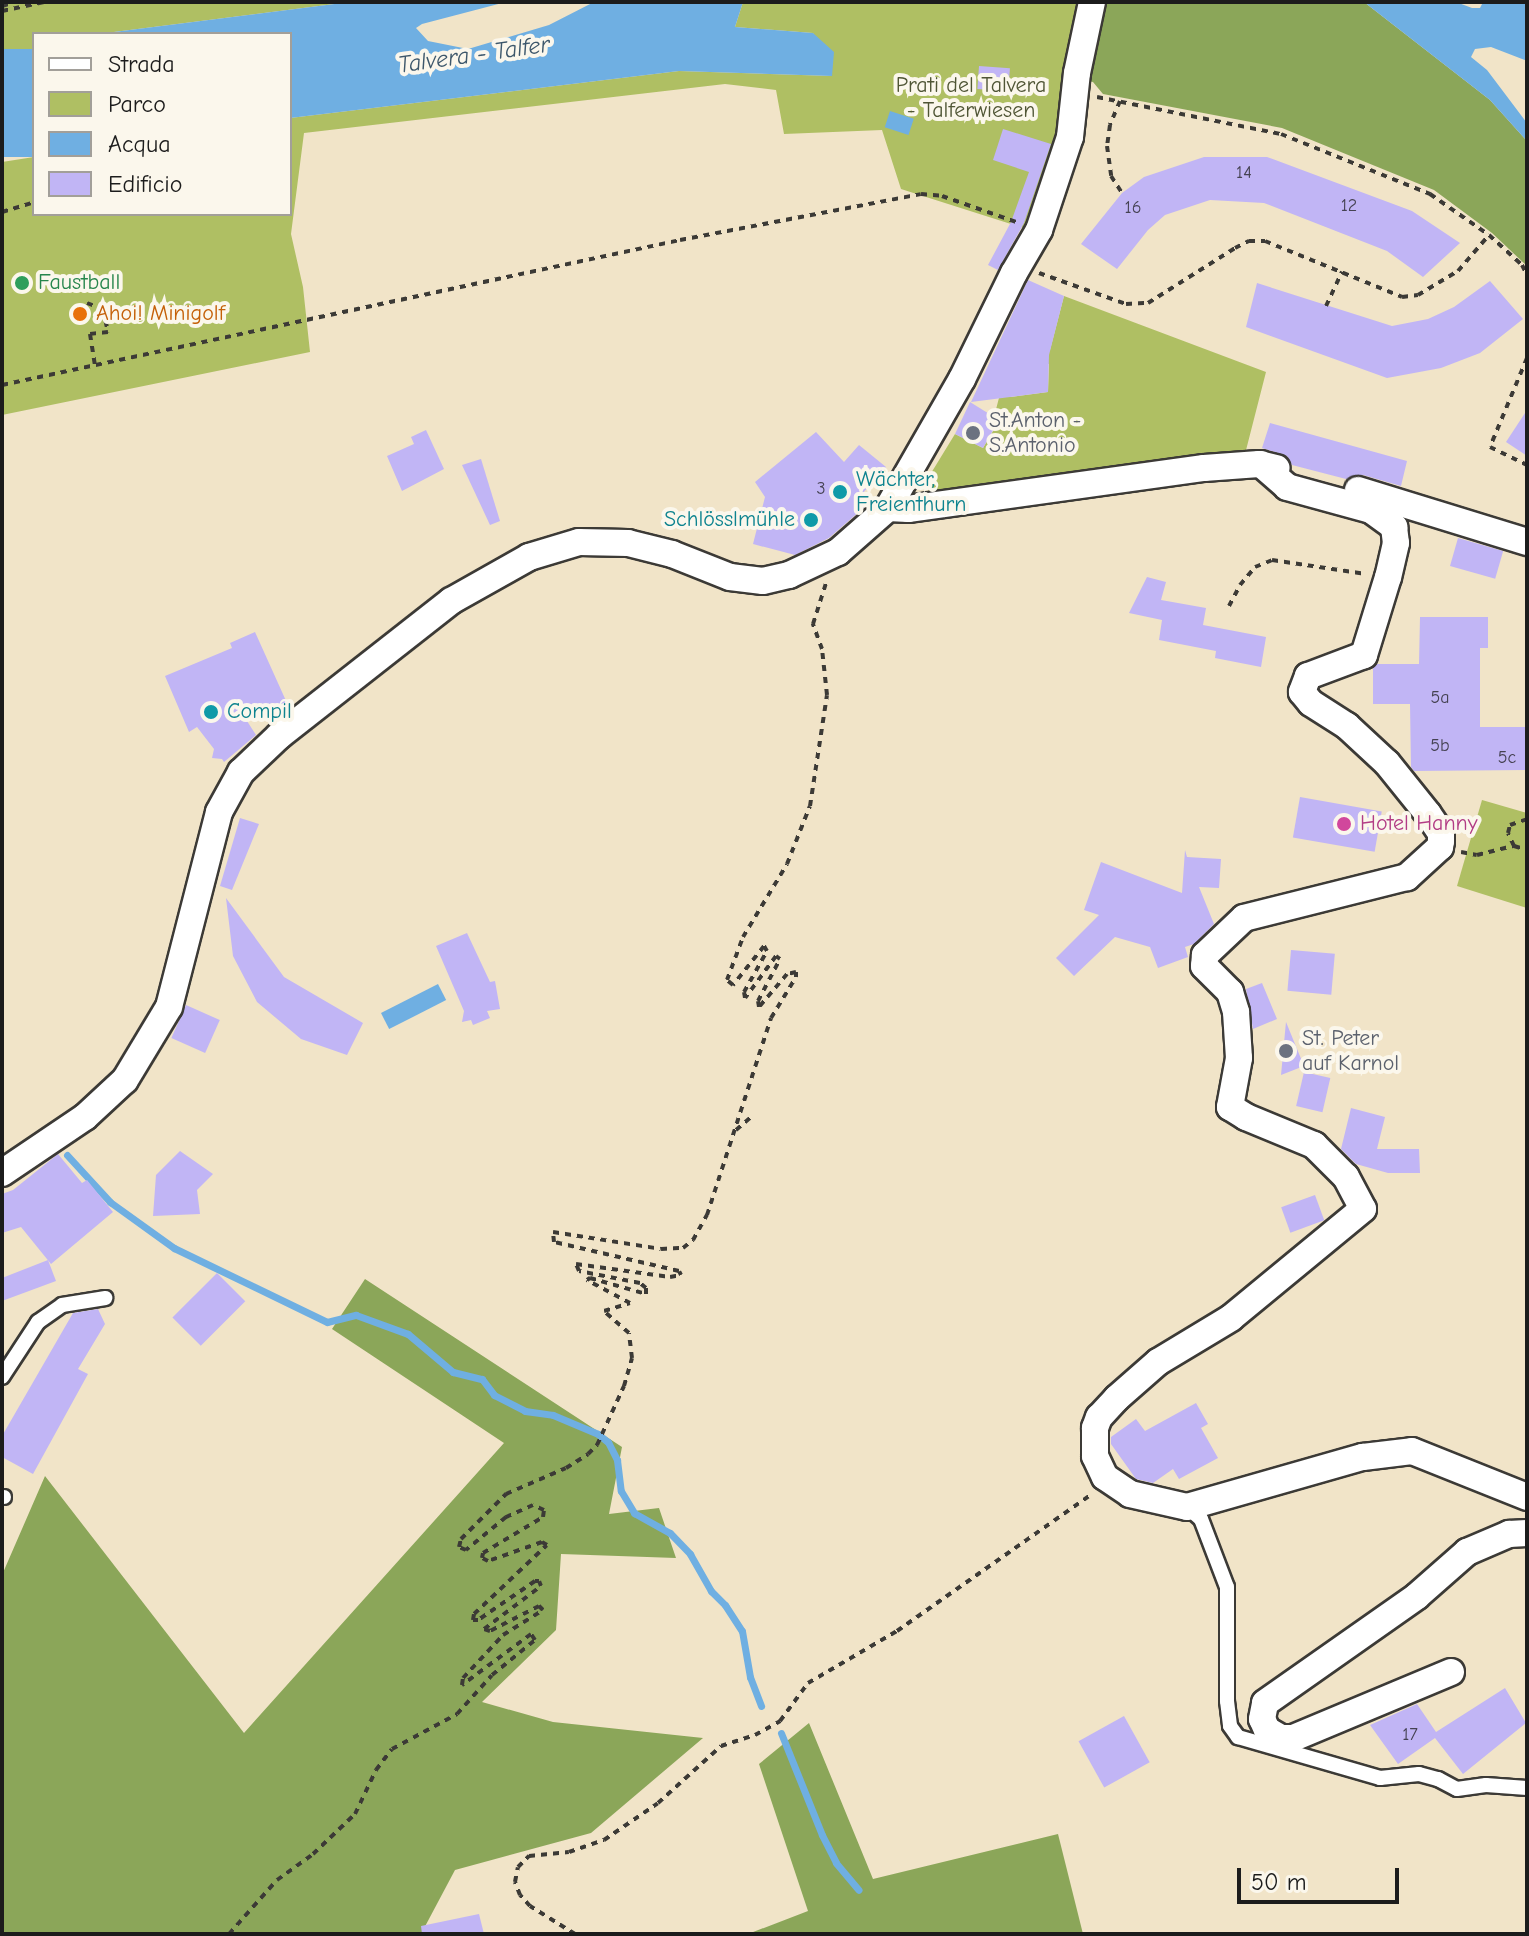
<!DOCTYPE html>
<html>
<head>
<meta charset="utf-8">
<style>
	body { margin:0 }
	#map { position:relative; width:1529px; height:1936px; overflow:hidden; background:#f1e4c8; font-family:"Comic Neue",sans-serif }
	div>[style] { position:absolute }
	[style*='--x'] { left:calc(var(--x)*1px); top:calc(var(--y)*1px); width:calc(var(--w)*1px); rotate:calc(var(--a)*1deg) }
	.green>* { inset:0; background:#afbf63 }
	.forest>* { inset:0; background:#8ba659 }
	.water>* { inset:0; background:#6fafe2; transform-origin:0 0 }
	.stream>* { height:7px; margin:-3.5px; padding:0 3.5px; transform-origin:3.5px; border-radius:3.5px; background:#6fafe2 }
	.building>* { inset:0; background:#c1b5f5; transform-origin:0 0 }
	.path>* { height:4px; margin-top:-2px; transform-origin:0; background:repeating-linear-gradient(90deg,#3c3a36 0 6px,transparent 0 12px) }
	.roads { filter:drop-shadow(2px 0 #3c3a36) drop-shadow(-2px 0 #3c3a36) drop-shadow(0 2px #3c3a36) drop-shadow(0 -2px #3c3a36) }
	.lane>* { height:14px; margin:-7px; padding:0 7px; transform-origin:7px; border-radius:7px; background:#fff }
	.street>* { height:26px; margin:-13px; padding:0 13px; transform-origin:13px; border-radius:13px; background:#fff }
	.dots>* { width:22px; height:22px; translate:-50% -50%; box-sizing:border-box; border:4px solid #fbf7ec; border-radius:50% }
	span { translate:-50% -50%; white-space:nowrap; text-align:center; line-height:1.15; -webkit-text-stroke:8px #fbf7ec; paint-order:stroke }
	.number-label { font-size:18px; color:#454252 }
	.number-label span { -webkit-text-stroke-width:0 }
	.park-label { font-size:22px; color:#4f5535 }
	.leisure-label { font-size:22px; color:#27864d }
	.left { translate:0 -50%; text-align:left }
	.food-label { font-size:22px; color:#c56008 }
	.worship-label { font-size:22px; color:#5b616d }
	.culture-label { font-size:22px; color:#0d838f }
	.right { translate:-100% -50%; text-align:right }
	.hotel-label { font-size:22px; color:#b23c85 }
	.water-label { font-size:24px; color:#3d576b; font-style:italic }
	.frame { position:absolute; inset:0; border:4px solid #1c1c1c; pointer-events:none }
	.legend { position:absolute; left:32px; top:32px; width:260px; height:184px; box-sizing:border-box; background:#fbf7ec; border:2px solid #a29f99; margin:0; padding:10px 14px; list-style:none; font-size:24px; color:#1c1c1c }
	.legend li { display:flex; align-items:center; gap:16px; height:40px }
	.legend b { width:40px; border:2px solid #a29f99 }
	.scale { position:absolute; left:1237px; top:1868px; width:162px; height:36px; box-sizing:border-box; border:4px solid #1c1c1c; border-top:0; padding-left:10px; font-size:24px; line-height:28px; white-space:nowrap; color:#1c1c1c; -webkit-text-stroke:6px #fbf7ec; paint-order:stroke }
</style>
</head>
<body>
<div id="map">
	<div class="green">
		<div style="clip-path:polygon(2px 2px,350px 2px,98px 34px,34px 34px,34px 49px,2px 56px)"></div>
		<div style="clip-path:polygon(743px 2px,1084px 2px,1058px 142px,1030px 230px,901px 189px,882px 130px,784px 134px,776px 90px,725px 84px,304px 133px,291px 234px,303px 287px,310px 352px,2px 415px,2px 162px,34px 157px,34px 214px,290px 214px,290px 118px,679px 71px,832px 76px,813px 33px,735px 27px)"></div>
		<div style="clip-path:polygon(1064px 296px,1266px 372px,1244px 458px,930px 493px,925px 483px,955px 434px,983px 448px,999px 421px,994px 417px,1000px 394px,1011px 397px,1048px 392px,1049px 364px,1027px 358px,1050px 350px)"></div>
		<div style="clip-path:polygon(1482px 800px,1527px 813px,1527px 908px,1457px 886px)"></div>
	</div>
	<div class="forest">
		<div style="clip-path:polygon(1084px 2px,1364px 2px,1490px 100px,1527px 141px,1527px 266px,1492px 233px,1434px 190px,1282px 128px,1103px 94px,1093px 82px,1069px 77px)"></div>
		<div style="clip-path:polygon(365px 1279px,622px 1447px,609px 1514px,659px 1508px,676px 1558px,561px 1554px,556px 1630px,482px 1702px,553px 1722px,703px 1738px,591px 1833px,455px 1870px,421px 1934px,2px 1934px,2px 1575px,45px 1476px,244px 1733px,504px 1443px,332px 1329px)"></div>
		<div style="clip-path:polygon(809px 1723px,873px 1879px,1058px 1834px,1083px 1934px,748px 1934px,808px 1911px,759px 1764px)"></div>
	</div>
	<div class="water">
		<div style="clip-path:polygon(350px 2px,506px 2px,422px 24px,416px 28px,428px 41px,468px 49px,549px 25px,594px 2px,743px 2px,735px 27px,813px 33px,834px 52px,832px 76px,679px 71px,290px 118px,290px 34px,98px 34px)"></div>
		<div style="clip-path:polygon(1364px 2px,1456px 2px,1472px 8px,1480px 8px,1483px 2px,1527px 2px,1527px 61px,1491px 47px,1475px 49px,1471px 57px,1487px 70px,1527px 123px,1527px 141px,1490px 100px)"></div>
		<div style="left:34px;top:49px;width:108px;height:33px;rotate:90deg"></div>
		<div style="left:890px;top:111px;width:25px;height:17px;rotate:18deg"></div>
		<div style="left:438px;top:984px;width:18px;height:64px;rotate:63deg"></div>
	</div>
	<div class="stream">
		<div style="--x:67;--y:1155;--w:64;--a:47.5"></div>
		<div style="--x:110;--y:1202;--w:79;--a:35.7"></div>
		<div style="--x:174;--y:1248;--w:170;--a:25.8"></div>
		<div style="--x:327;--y:1322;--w:30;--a:-14"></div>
		<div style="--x:356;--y:1315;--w:55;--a:20.1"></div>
		<div style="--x:408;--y:1334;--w:59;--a:40.2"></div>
		<div style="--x:453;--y:1372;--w:30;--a:14"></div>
		<div style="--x:482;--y:1379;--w:20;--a:53"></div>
		<div style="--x:494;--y:1395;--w:35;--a:27"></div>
		<div style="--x:525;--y:1411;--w:28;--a:8"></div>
		<div style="--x:553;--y:1415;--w:49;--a:22.9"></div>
		<div style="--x:598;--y:1434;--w:13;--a:39"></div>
		<div style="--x:608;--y:1442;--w:20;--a:63"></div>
		<div style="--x:617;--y:1460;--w:31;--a:83"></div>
		<div style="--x:621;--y:1491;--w:26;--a:59"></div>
		<div style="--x:634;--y:1513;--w:41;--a:29.1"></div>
		<div style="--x:670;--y:1533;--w:29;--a:46"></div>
		<div style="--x:690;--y:1554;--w:43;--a:60.4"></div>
		<div style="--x:711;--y:1591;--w:20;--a:45"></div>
		<div style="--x:725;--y:1605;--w:31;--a:57"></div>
		<div style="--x:742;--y:1631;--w:47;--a:80.1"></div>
		<div style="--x:750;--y:1677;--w:31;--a:69"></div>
		<div style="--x:781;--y:1733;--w:110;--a:68.1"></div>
		<div style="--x:822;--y:1835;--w:31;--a:63"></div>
		<div style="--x:836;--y:1863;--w:35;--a:50"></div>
	</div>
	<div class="building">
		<div style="left:979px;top:66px;width:31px;height:23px;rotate:4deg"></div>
		<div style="clip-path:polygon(1003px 129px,1051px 144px,1024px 223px,998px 270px,988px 265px,1011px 222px,1029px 172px,993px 160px)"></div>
		<div style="clip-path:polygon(1204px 157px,1267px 157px,1412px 211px,1460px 243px,1423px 277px,1387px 251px,1264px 203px,1210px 200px,1165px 215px,1148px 230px,1117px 269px,1081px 244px,1122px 193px,1144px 177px)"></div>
		<div style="clip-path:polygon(1028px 280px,1064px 296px,1049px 355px,1048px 392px,971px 402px)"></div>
		<div style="clip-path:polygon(1490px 281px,1523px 319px,1480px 353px,1441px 368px,1387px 378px,1246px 327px,1257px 283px,1392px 326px,1428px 319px,1454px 307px)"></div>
		<div style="clip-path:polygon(970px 402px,999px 420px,983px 448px,955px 434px)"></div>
		<div style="clip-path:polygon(1527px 410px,1527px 456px,1506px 442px)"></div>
		<div style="clip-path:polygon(1270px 423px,1407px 461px,1401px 486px,1363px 475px,1346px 479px,1292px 465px,1287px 456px,1262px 448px)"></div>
		<div style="clip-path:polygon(426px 430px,444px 469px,402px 491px,387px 456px,414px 444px,411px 437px)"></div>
		<div style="clip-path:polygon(816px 432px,844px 462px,859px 445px,886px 467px,862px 494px,868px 504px,829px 538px,795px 555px,753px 544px,765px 497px,755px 482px)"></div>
		<div style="clip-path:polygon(481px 459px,500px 521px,490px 525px,462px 465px)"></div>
		<div style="left:1458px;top:538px;width:47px;height:29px;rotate:16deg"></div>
		<div style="clip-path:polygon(1147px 577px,1166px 582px,1161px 600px,1206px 608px,1203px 625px,1266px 637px,1261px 667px,1215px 658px,1216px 651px,1159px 640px,1162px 620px,1129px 613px)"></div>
		<div style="clip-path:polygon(1420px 617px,1488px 617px,1488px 648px,1480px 648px,1480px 727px,1525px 727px,1526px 770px,1414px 771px,1411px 767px,1410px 704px,1373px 704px,1373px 668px,1377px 664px,1419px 664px)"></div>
		<div style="clip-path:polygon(255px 632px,287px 703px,247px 721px,256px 735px,224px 762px,222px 759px,212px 758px,214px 749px,197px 727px,189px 732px,165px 676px,232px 648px,230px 643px)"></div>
		<div style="left:1300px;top:797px;width:83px;height:41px;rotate:10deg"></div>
		<div style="clip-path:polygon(240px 818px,259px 824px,232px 890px,220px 886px)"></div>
		<div style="clip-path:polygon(1185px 850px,1187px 857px,1221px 859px,1219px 888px,1199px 887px,1214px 924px,1194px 944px,1185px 947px,1188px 957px,1158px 968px,1150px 947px,1115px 937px,1074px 976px,1056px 958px,1099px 915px,1084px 910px,1101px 862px,1182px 893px)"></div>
		<div style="clip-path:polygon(226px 898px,284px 977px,363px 1023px,347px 1055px,301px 1039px,257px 1002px,233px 956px)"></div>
		<div style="clip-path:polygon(467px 933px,490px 982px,495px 981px,500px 1009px,487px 1011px,490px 1018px,473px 1025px,471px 1020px,462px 1022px,464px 1011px,436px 946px)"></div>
		<div style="left:1291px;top:950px;width:44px;height:41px;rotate:5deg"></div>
		<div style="clip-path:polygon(1262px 983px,1277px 1019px,1253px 1029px,1246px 989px)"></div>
		<div style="left:186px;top:1005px;width:37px;height:36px;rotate:24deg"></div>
		<div style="clip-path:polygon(1286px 1022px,1304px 1066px,1281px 1075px)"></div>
		<div style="left:1304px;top:1072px;width:27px;height:35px;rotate:13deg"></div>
		<div style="clip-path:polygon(1351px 1108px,1385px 1117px,1377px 1149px,1419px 1149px,1420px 1173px,1388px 1173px,1356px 1164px,1341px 1149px)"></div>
		<div style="clip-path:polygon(180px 1151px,213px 1174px,197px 1190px,200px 1214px,153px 1216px,156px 1175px)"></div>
		<div style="clip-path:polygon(58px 1154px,82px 1183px,87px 1180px,113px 1212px,51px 1264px,21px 1227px,2px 1233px,2px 1194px,13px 1190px)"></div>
		<div style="left:1315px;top:1195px;width:27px;height:36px;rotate:70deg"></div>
		<div style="clip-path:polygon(48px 1260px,56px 1281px,2px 1301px,2px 1278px)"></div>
		<div style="left:217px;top:1273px;width:40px;height:63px;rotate:45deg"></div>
		<div style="clip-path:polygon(98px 1309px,105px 1324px,78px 1369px,88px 1374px,33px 1474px,2px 1457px,2px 1436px,73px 1313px)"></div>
		<div style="clip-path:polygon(1196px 1403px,1208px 1424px,1201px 1428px,1218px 1458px,1179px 1479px,1173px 1469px,1153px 1483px,1136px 1479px,1111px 1444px,1111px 1437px,1136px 1419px,1145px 1431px)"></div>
		<div style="clip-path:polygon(1505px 1688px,1526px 1723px,1463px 1774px,1435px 1738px,1398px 1764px,1370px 1725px,1417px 1704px,1436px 1732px)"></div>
		<div style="left:1124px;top:1716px;width:53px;height:52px;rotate:61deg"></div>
		<div style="clip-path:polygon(479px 1914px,484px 1934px,422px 1934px,421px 1926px)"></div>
	</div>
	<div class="path">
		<div style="--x:2;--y:6;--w:10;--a:-17"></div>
		<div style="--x:2;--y:11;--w:43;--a:-12.1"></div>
		<div style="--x:1097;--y:97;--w:188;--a:11.4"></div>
		<div style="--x:1281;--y:134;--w:161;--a:21.9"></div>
		<div style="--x:1430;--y:194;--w:72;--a:34.8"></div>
		<div style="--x:1489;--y:235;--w:45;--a:42.3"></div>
		<div style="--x:1522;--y:265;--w:11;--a:63"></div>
		<div style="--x:1120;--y:101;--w:26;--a:113"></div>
		<div style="--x:1110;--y:125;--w:21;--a:98"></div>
		<div style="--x:1107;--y:146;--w:30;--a:82"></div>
		<div style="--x:1111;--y:176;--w:20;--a:57"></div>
		<div style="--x:2;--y:212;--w:34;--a:-17"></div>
		<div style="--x:1039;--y:273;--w:92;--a:19.6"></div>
		<div style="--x:1126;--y:304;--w:22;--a:-3"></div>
		<div style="--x:1148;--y:303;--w:103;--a:-32.3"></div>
		<div style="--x:1235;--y:248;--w:16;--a:-27"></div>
		<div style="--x:1249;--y:241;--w:16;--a:0"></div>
		<div style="--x:1265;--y:241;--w:148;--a:22.2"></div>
		<div style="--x:1402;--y:297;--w:16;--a:-7"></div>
		<div style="--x:1418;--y:295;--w:47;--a:-31"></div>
		<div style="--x:1458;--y:271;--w:48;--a:-49.3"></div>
		<div style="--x:87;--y:303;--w:17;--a:21"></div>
		<div style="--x:103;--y:309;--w:24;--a:78"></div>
		<div style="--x:108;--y:332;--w:18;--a:174"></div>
		<div style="--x:90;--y:334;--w:32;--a:81"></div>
		<div style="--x:1326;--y:306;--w:38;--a:-65"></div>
		<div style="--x:1527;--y:358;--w:96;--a:112.6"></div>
		<div style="--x:1490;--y:447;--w:41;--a:25.9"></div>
		<div style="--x:2;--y:385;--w:693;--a:-12.07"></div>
		<div style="--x:680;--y:240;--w:245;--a:-10.8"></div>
		<div style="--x:921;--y:194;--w:21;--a:5"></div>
		<div style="--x:942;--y:196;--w:82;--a:19.3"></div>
		<div style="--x:1229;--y:606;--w:24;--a:-62"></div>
		<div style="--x:1240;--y:585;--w:23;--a:-50"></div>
		<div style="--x:1255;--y:567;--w:18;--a:-22"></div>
		<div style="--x:1272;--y:560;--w:95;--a:8.5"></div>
		<div style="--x:1514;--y:846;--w:14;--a:-115"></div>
		<div style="--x:1508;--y:833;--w:8;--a:-76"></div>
		<div style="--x:1510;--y:825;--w:18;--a:-19"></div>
		<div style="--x:1461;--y:852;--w:16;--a:11"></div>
		<div style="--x:1477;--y:855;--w:38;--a:-14"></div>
		<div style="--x:1514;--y:846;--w:14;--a:17"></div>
		<div style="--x:736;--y:1130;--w:23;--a:-41"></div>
		<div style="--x:229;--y:1934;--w:72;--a:-48.4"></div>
		<div style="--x:277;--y:1880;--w:44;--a:-35.8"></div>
		<div style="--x:313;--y:1854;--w:58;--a:-43.6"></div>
		<div style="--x:355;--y:1814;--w:49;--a:-64.5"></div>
		<div style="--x:376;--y:1770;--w:26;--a:-53"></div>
		<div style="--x:392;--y:1749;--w:74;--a:-28.3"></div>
		<div style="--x:457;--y:1714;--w:52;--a:-48.1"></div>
		<div style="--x:492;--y:1675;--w:55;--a:-39.1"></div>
		<div style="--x:535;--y:1640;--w:7;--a:-124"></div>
		<div style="--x:531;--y:1634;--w:86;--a:143.5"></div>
		<div style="--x:462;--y:1685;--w:7;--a:-82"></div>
		<div style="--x:463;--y:1678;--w:59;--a:-47.1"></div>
		<div style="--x:503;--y:1635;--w:47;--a:-32"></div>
		<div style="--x:543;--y:1610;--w:6;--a:-135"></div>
		<div style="--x:539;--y:1606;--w:55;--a:153"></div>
		<div style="--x:490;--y:1631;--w:6;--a:-162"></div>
		<div style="--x:484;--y:1629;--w:71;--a:-37"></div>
		<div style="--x:541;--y:1586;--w:5;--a:-112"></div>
		<div style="--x:539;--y:1581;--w:4;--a:180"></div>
		<div style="--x:535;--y:1581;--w:69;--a:145.6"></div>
		<div style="--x:478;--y:1620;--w:5;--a:180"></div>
		<div style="--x:473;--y:1620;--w:6;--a:-81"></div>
		<div style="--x:474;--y:1614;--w:100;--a:-43.4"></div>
		<div style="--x:547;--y:1545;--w:6;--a:-149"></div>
		<div style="--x:542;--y:1542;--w:57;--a:160.6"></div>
		<div style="--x:488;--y:1561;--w:7;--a:-153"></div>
		<div style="--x:482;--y:1558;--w:5;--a:-79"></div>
		<div style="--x:483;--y:1553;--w:70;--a:-31"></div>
		<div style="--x:543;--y:1517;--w:7;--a:-82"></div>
		<div style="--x:544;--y:1510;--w:12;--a:-156"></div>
		<div style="--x:533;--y:1505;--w:30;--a:156"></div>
		<div style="--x:506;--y:1517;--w:52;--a:140.5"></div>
		<div style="--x:466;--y:1550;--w:8;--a:-157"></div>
		<div style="--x:459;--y:1547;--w:8;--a:-76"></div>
		<div style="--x:461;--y:1539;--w:64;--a:-45"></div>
		<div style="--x:506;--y:1494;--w:65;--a:-23.4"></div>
		<div style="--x:566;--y:1468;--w:26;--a:-32"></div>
		<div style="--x:588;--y:1454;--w:13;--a:-45"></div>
		<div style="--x:597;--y:1445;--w:65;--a:-65.4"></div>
		<div style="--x:624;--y:1386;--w:29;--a:-74"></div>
		<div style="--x:632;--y:1358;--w:25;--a:-97"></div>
		<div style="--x:629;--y:1333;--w:33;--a:-139"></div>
		<div style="--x:604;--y:1311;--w:27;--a:-17"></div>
		<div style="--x:630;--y:1303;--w:49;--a:-151.9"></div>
		<div style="--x:587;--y:1280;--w:4;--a:-34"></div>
		<div style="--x:590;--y:1278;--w:58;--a:15.9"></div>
		<div style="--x:646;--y:1294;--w:6;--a:-90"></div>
		<div style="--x:646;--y:1288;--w:8;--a:-140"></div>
		<div style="--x:640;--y:1283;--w:62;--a:-168.9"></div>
		<div style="--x:579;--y:1271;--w:8;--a:-113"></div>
		<div style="--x:576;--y:1264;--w:95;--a:7.9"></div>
		<div style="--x:670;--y:1277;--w:11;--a:-10"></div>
		<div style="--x:681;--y:1275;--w:4;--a:-117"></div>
		<div style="--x:679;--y:1271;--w:128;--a:-166.9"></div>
		<div style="--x:554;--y:1242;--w:10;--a:-96"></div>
		<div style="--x:553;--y:1232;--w:109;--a:8.9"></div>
		<div style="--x:661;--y:1249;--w:22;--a:-3"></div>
		<div style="--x:683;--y:1248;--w:13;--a:-39"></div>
		<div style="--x:693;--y:1240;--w:29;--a:-61"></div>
		<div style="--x:707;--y:1215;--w:207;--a:-72"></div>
		<div style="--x:771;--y:1018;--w:48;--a:-58.6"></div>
		<div style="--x:796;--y:977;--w:5;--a:-90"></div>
		<div style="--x:796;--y:972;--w:9;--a:167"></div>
		<div style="--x:787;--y:974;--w:43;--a:130.3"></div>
		<div style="--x:759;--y:1007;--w:6;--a:-99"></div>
		<div style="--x:758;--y:1001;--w:47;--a:-62.4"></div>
		<div style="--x:780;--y:959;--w:5;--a:-143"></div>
		<div style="--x:776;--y:956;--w:52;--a:126.4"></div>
		<div style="--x:745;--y:998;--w:6;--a:-99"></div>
		<div style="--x:744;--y:992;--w:47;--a:-60.7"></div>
		<div style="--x:767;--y:951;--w:6;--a:-121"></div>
		<div style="--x:764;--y:946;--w:50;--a:128.5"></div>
		<div style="--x:733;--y:985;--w:8;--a:-140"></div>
		<div style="--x:727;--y:980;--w:46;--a:-69.6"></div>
		<div style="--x:743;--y:937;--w:85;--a:-58.9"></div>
		<div style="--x:787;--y:864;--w:62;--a:-68.4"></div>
		<div style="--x:810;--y:806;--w:112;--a:-81.3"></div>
		<div style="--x:827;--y:695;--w:46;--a:-96.2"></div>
		<div style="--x:822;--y:649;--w:27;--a:-110"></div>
		<div style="--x:813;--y:624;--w:43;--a:-72.4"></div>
		<div style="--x:575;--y:1934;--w:53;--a:-148.1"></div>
		<div style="--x:530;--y:1906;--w:15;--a:-132"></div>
		<div style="--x:520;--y:1895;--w:14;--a:-111"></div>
		<div style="--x:515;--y:1882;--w:15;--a:-79"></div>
		<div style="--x:518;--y:1867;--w:16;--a:-45"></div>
		<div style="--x:529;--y:1856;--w:40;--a:-5.7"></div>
		<div style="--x:569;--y:1852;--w:37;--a:-19"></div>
		<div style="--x:604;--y:1840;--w:65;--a:-34.4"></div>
		<div style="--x:658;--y:1803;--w:85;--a:-42.1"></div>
		<div style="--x:721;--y:1746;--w:36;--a:-18"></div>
		<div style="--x:755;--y:1735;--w:29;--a:-29"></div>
		<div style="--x:780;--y:1721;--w:47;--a:-53.6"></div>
		<div style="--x:808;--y:1683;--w:103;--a:-30.3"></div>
		<div style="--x:897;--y:1631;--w:238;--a:-35.1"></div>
	</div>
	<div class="roads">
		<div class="lane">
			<div style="--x:2;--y:1377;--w:66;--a:-56.8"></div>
			<div style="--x:38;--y:1322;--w:29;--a:-35"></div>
			<div style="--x:62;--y:1305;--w:44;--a:-9.2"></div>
			<div style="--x:2;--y:1497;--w:2;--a:0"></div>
			<div style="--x:1187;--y:1507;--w:18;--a:41"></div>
			<div style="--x:1201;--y:1519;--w:73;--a:69.1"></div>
			<div style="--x:1227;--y:1587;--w:114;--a:90"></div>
			<div style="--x:1227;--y:1701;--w:25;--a:83"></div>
			<div style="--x:1230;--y:1726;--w:14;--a:54"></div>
			<div style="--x:1238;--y:1737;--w:148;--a:16.1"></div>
			<div style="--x:1380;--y:1778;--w:39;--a:-6"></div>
			<div style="--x:1419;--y:1774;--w:20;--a:15"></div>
			<div style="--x:1438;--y:1779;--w:21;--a:28"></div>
			<div style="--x:1457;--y:1789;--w:29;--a:-8"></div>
			<div style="--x:1486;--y:1785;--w:41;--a:4.2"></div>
		</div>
		<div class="street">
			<div style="--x:1261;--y:464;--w:35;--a:41"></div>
			<div style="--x:1287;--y:487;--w:87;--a:15.3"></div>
			<div style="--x:1371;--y:510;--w:29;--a:36"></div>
			<div style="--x:1394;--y:527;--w:16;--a:83"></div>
			<div style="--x:1396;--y:543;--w:35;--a:103"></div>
			<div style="--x:1388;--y:577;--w:82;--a:107.1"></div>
			<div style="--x:1364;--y:655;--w:60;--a:159.4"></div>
			<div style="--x:1308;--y:676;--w:17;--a:111"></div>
			<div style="--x:1302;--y:692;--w:14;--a:51"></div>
			<div style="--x:1311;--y:703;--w:43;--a:32.6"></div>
			<div style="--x:1347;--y:726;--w:54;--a:42.8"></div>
			<div style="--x:1387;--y:763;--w:65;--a:51.2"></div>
			<div style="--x:1428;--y:814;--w:23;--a:56"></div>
			<div style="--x:1441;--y:833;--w:8;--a:90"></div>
			<div style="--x:1441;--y:841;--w:6;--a:99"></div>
			<div style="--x:1440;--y:847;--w:45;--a:137.7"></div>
			<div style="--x:1407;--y:877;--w:168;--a:165.9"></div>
			<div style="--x:1244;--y:918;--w:54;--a:136.5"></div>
			<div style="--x:1205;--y:955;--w:11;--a:95"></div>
			<div style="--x:1204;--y:966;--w:37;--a:45"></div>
			<div style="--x:1230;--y:992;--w:21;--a:73"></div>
			<div style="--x:1236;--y:1012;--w:46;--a:86.3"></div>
			<div style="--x:1239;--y:1058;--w:50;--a:100.4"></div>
			<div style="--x:1230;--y:1107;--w:19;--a:32"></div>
			<div style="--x:1246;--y:1117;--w:74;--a:22.4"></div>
			<div style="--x:1314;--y:1145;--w:45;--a:45"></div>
			<div style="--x:1346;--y:1177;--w:36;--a:62"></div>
			<div style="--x:1363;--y:1209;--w:171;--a:140.5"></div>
			<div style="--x:1231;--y:1318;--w:85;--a:148.9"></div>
			<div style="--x:1158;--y:1362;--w:55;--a:138.7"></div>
			<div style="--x:1117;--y:1398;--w:26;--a:133"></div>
			<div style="--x:1099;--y:1417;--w:12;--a:110"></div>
			<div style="--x:1095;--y:1428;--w:28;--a:90"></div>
			<div style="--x:1095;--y:1456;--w:23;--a:65"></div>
			<div style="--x:1105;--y:1477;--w:30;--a:34"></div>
			<div style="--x:1130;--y:1494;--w:58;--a:12.8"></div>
			<div style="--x:1187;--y:1507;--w:183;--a:-15.9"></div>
			<div style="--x:1363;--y:1457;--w:49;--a:-7"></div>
			<div style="--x:1412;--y:1451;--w:124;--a:21.8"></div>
			<div style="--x:1358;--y:490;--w:177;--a:17.1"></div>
			<div style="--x:888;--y:508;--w:20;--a:3"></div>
			<div style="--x:908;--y:509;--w:299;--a:-7.9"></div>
			<div style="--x:1204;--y:468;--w:55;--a:-4.2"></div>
			<div style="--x:1259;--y:464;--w:18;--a:13"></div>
			<div style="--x:2;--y:1173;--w:100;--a:-34"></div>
			<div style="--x:85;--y:1117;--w:54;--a:-42.8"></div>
			<div style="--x:125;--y:1080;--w:85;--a:-58.9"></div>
			<div style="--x:169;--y:1007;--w:201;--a:-75.6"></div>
			<div style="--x:219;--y:812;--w:46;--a:-61.2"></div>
			<div style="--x:241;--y:772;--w:52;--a:-43.5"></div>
			<div style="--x:279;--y:736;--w:219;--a:-38.1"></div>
			<div style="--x:451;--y:601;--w:90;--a:-29.4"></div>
			<div style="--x:529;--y:557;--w:52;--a:-16.7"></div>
			<div style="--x:579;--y:542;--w:49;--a:1.2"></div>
			<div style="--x:628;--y:543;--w:45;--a:14"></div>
			<div style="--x:672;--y:554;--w:62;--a:21.6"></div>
			<div style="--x:730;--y:577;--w:33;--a:7"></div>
			<div style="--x:763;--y:581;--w:27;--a:-13"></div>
			<div style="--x:789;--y:575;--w:54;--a:-25.1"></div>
			<div style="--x:838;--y:552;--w:67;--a:-41.3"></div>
			<div style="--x:888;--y:508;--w:149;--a:-60.2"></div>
			<div style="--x:962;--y:379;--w:118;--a:-63.9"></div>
			<div style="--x:1014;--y:273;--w:50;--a:-59.8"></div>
			<div style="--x:1039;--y:230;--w:98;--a:-71.6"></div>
			<div style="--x:1070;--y:137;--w:64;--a:-83.8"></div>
			<div style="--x:1077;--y:73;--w:73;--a:-78.1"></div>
			<div style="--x:1451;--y:1672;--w:171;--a:157.3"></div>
			<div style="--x:1293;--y:1738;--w:12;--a:180"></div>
			<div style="--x:1281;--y:1738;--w:16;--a:-150"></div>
			<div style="--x:1267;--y:1730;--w:12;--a:-114"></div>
			<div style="--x:1262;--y:1719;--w:16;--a:-79"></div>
			<div style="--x:1265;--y:1703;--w:186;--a:-35.1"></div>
			<div style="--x:1417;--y:1596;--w:67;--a:-41.3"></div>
			<div style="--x:1467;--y:1552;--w:46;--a:-23.2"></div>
			<div style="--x:1509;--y:1534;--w:18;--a:-3"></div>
		</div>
	</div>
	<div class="dots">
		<div style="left:22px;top:283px;background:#2e9e5b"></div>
		<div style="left:80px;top:314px;background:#e8710a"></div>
		<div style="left:973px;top:433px;background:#6b7280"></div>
		<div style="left:840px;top:492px;background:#0f9aa8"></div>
		<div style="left:811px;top:520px;background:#0f9aa8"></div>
		<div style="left:211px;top:712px;background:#0f9aa8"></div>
		<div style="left:1344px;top:824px;background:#d1479c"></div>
		<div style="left:1286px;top:1051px;background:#6b7280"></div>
	</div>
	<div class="number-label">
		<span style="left:1244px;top:173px">14</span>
		<span style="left:1349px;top:206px">12</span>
		<span style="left:1133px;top:208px">16</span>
		<span style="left:821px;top:489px">3</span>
		<span style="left:1440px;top:698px">5a</span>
		<span style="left:1440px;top:746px">5b</span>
		<span style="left:1507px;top:758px">5c</span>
		<span style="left:1410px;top:1735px">17</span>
	</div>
	<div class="park-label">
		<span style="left:971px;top:98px">Prati del Talvera<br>- Talferwiesen</span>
	</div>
	<div class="leisure-label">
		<span class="left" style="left:38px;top:283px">Faustball</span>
	</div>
	<div class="food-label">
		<span class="left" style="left:96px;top:314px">Ahoi! Minigolf</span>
	</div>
	<div class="worship-label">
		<span class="left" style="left:989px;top:433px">St.Anton -<br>S.Antonio</span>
		<span class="left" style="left:1302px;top:1051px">St. Peter<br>auf Karnol</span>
	</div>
	<div class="culture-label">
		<span class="left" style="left:856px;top:492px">Wächter,<br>Freienthurn</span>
		<span class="right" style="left:795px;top:520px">Schlösslmühle</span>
		<span class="left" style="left:227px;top:712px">Compil</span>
	</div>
	<div class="hotel-label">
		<span class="left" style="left:1360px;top:824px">Hotel Hanny</span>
	</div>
	<div class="water-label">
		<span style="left:474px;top:55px;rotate:-8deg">Talvera - Talfer</span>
	</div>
	<div class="frame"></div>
	<ul class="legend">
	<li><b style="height:10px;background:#fff"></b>Strada</li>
	<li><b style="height:22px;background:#afbf63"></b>Parco</li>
	<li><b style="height:22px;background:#6fafe2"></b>Acqua</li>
	<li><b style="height:22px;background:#c1b5f5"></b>Edificio</li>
	</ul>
	<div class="scale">50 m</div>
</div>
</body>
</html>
